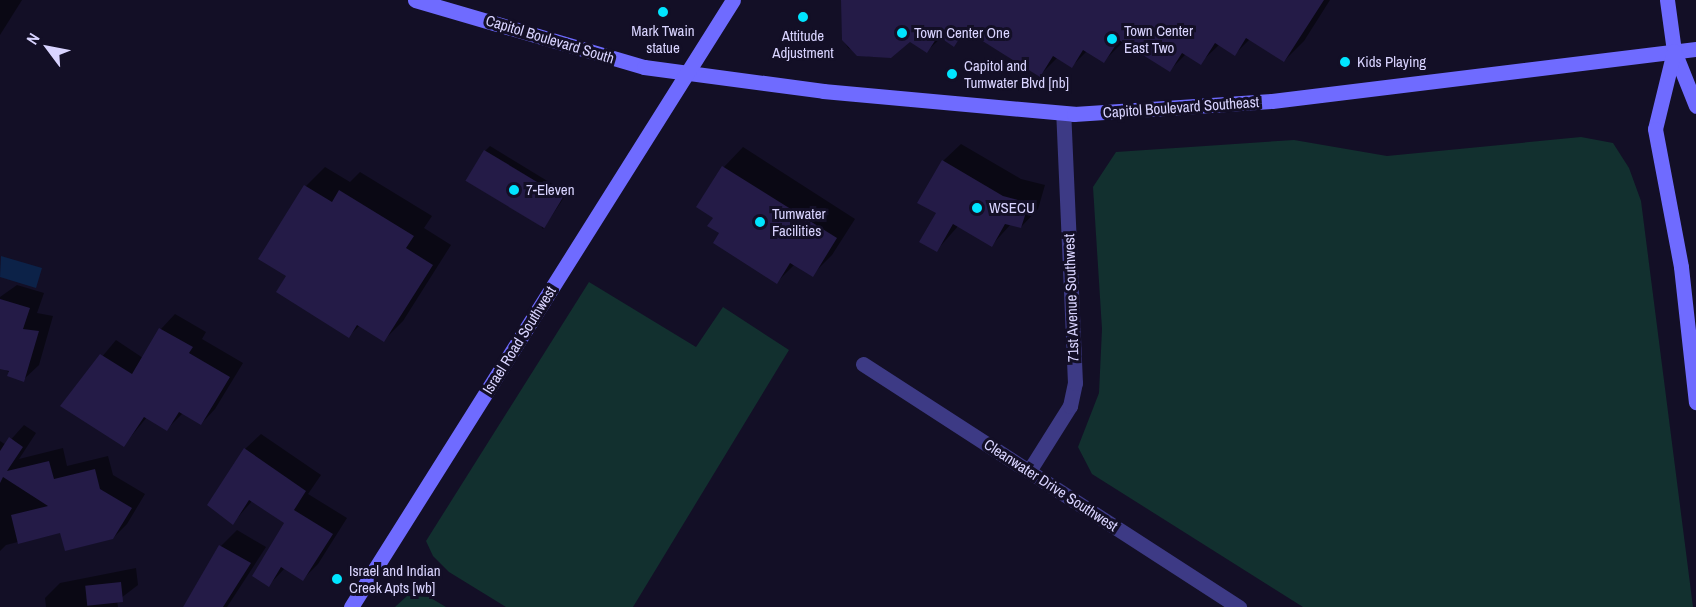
<!DOCTYPE html>
<html>
<head>
<meta charset="utf-8">
<style>
	body { margin:0 }
	#map { position:relative; width:1696px; height:607px; overflow:hidden; background:#130f26; font-family:"Archivo Narrow",sans-serif }
	div>[style] { position:absolute }
	[style*='--x'] { left:calc(var(--x)*1px); top:calc(var(--y)*1px); width:calc(var(--w)*1px); rotate:calc(var(--a)*1deg) }
	.green>* { inset:0; background:#12302f }
	.water>* { inset:0; background:#0c2248 }
	.shadow>* { inset:0; background:#0007 }
	.building>* { inset:0; background:#241b47; transform-origin:0 0 }
	.street>* { height:15px; margin:-7.5px; padding:0 7.5px; transform-origin:7.5px; border-radius:7.5px; background:#3d3a85 }
	.secondary>* { height:15px; margin:-7.5px; padding:0 7.5px; transform-origin:7.5px; border-radius:7.5px; background:#6f6bff }
	.dots>* { width:16px; height:16px; translate:-50% -50%; box-sizing:border-box; border:3px solid #130f26; border-radius:50% }
	span { translate:-50% -50%; white-space:nowrap; text-align:center; line-height:1.15; -webkit-text-stroke:6px #130f26; paint-order:stroke }
	.poi-label { font-size:15px; color:#d9d4ff }
	.left { translate:0 -50%; text-align:left }
	.street-label { font-size:15px; color:#d9d4ff }
	.north { position:absolute; left:18px; top:18px; width:60px; height:60px; -webkit-text-stroke:4px #130f26; paint-order:stroke; rotate:302deg; font-size:16px; font-weight:700; line-height:24px; text-align:center; color:#d9d4ff }
	.north::after { content:''; display:block; margin:auto; width:21px; height:27px; background:#d9d4ff; clip-path:polygon(50% 0,100% 100%,50% 72%,0 100%) }
</style>
</head>
<body>
<div id="map">
	<div class="green">
		<div style="clip-path:polygon(1581px 137px,1613px 143px,1629px 168px,1641px 201px,1693px 607px,1303px 607px,1092px 474px,1078px 447px,1099px 393px,1102px 329px,1093px 187px,1116px 152px,1294px 140px,1387px 156px)"></div>
		<div style="clip-path:polygon(589px 282px,696px 347px,723px 307px,789px 350px,633px 607px,506px 607px,449px 572px,433px 556px,426px 541px)"></div>
		<div style="clip-path:polygon(407px 596px,429px 597px,446px 607px,395px 607px)"></div>
	</div>
	<div class="water">
		<div style="clip-path:polygon(1px 256px,42px 268px,36px 288px,0 277px)"></div>
	</div>
	<div class="shadow">
		<div style="clip-path:polygon(0 0,22px 0,0 35px)"></div>
		<div style="clip-path:polygon(842px 0,1330px 0,1304px 41px,1284px 61px,1250px 39px,1235px 54px,1220px 44px,1200px 63px,1186px 54px,1170px 70px,1124px 41px,1104px 61px,1087px 51px,1072px 66px,1058px 57px,1039px 76px,969px 30px,954px 45px,942px 37px,927px 51px,910px 40px,891px 57px,869px 57px,848px 48px,843px 39px)"></div>
		<div style="clip-path:polygon(961px 144px,1021px 179px,1045px 185px,1038px 209px,1021px 227px,1011px 224px,992px 245px,959px 225px,937px 250px,943px 161px)"></div>
		<div style="clip-path:polygon(490px 146px,567px 193px,543px 229px,485px 151px)"></div>
		<div style="clip-path:polygon(743px 147px,855px 219px,832px 255px,812px 275px,795px 264px,777px 282px,721px 233px,715px 218px,698px 207px,724px 167px)"></div>
		<div style="clip-path:polygon(325px 167px,350px 182px,360px 172px,432px 216px,424px 228px,451px 245px,403px 321px,384px 340px,360px 325px,349px 336px,288px 276px,260px 259px,306px 186px)"></div>
		<div style="clip-path:polygon(17px 285px,44px 293px,37px 313px,53px 316px,39px 365px,23px 380px,0 367px,0 297px)"></div>
		<div style="clip-path:polygon(175px 314px,206px 332px,202px 339px,243px 363px,215px 409px,201px 424px,183px 413px,167px 429px,147px 417px,124px 445px,62px 405px,116px 340px,143px 358px,161px 329px)"></div>
		<div style="clip-path:polygon(24px 425px,36px 433px,19px 459px,63px 448px,67px 466px,108px 456px,113px 475px,145px 494px,127px 524px,113px 538px,61px 531px,6px 545px,0 551px,0 441px,6px 445px)"></div>
		<div style="clip-path:polygon(261px 434px,321px 475px,308px 494px,347px 518px,318px 564px,303px 579px,285px 568px,269px 585px,286px 523px,252px 501px,233px 523px,245px 449px)"></div>
		<div style="clip-path:polygon(237px 530px,266px 547px,227px 607px,183px 607px,221px 546px)"></div>
		<div style="clip-path:polygon(136px 568px,138px 585px,117px 601px,118px 607px,46px 607px,45px 598px,60px 583px)"></div>
	</div>
	<div class="building">
		<div style="clip-path:polygon(841px 0,1324px 0,1284px 62px,1246px 38px,1235px 56px,1215px 43px,1201px 65px,1182px 53px,1170px 72px,1119px 40px,1104px 63px,1083px 50px,1072px 68px,1053px 56px,1040px 77px,965px 30px,954px 47px,938px 36px,927px 53px,910px 42px,891px 58px,857px 56px,842px 40px)"></div>
		<div style="left:484px;top:150px;width:92px;height:36px;rotate:31deg"></div>
		<div style="clip-path:polygon(942px 160px,1003px 196px,1029px 203px,1021px 228px,1005px 224px,992px 247px,953px 224px,937px 252px,919px 242px,936px 213px,917px 203px)"></div>
		<div style="clip-path:polygon(722px 166px,837px 238px,813px 277px,790px 263px,777px 284px,713px 243px,719px 233px,707px 226px,713px 218px,696px 207px)"></div>
		<div style="clip-path:polygon(304px 185px,332px 202px,339px 190px,414px 236px,406px 248px,433px 265px,384px 342px,357px 325px,349px 338px,276px 292px,286px 276px,258px 259px)"></div>
		<div style="clip-path:polygon(0 299px,30px 308px,23px 329px,39px 331px,24px 382px,7px 376px,9px 371px,0 369px)"></div>
		<div style="clip-path:polygon(159px 328px,193px 347px,189px 353px,230px 377px,201px 425px,179px 412px,167px 431px,144px 417px,124px 447px,60px 406px,100px 354px,132px 374px)"></div>
		<div style="clip-path:polygon(9px 437px,23px 447px,7px 471px,49px 461px,54px 479px,95px 469px,100px 489px,132px 508px,113px 539px,65px 551px,60px 533px,18px 544px,11px 515px,48px 506px,3px 477px,0 483px,0 451px)"></div>
		<div style="clip-path:polygon(244px 448px,306px 491px,294px 510px,333px 534px,303px 581px,281px 567px,269px 587px,252px 576px,284px 523px,249px 500px,233px 525px,207px 505px)"></div>
		<div style="clip-path:polygon(219px 545px,251px 563px,223px 607px,183px 607px)"></div>
		<div style="left:121px;top:582px;width:20px;height:36px;rotate:84deg"></div>
	</div>
	<div class="street">
		<div style="--x:863;--y:364;--w:448;--a:32.9"></div>
		<div style="--x:1029;--y:471;--w:77;--a:-57.8"></div>
		<div style="--x:1070;--y:406;--w:24;--a:-78"></div>
		<div style="--x:1075;--y:383;--w:270;--a:-92.5"></div>
	</div>
	<div class="secondary">
		<div style="--x:415;--y:0;--w:239;--a:16.3"></div>
		<div style="--x:644;--y:67;--w:181;--a:7.6"></div>
		<div style="--x:823;--y:91;--w:252;--a:5.2"></div>
		<div style="--x:1074;--y:114;--w:198;--a:-3.8"></div>
		<div style="--x:1272;--y:101;--w:427;--a:-7"></div>
		<div style="--x:1667;--y:0;--w:51;--a:82.2"></div>
		<div style="--x:1674;--y:51;--w:59;--a:68.2"></div>
		<div style="--x:1674;--y:51;--w:80;--a:103.7"></div>
		<div style="--x:1655;--y:129;--w:140;--a:79.3"></div>
		<div style="--x:1681;--y:267;--w:136;--a:83.7"></div>
		<div style="--x:351;--y:607;--w:717;--a:-57.82"></div>
	</div>
	<div class="dots">
		<div style="left:663px;top:12px;background:#00e5ff"></div>
		<div style="left:803px;top:17px;background:#00e5ff"></div>
		<div style="left:902px;top:33px;background:#00e5ff"></div>
		<div style="left:1112px;top:39px;background:#00e5ff"></div>
		<div style="left:1345px;top:62px;background:#00e5ff"></div>
		<div style="left:952px;top:74px;background:#00e5ff"></div>
		<div style="left:514px;top:190px;background:#00e5ff"></div>
		<div style="left:977px;top:208px;background:#00e5ff"></div>
		<div style="left:760px;top:222px;background:#00e5ff"></div>
		<div style="left:337px;top:579px;background:#00e5ff"></div>
	</div>
	<div class="poi-label">
		<span style="left:663px;top:39px">Mark Twain<br>statue</span>
		<span class="left" style="left:1124px;top:39px">Town Center<br>East Two</span>
		<span class="left" style="left:914px;top:33px">Town Center One</span>
		<span style="left:803px;top:44px">Attitude<br>Adjustment</span>
		<span class="left" style="left:1357px;top:62px">Kids Playing</span>
		<span class="left" style="left:964px;top:74px">Capitol and<br>Tumwater Blvd [nb]</span>
		<span class="left" style="left:526px;top:190px">7-Eleven</span>
		<span class="left" style="left:989px;top:208px">WSECU</span>
		<span class="left" style="left:772px;top:222px">Tumwater<br>Facilities</span>
		<span class="left" style="left:349px;top:579px">Israel and Indian<br>Creek Apts [wb]</span>
	</div>
	<div class="street-label">
		<span style="left:550px;top:39px;rotate:17deg">Capitol Boulevard South</span>
		<span style="left:1181px;top:107px;rotate:-4deg">Capitol Boulevard Southeast</span>
		<span style="left:1071px;top:298px;rotate:-92deg">71st Avenue Southwest</span>
		<span style="left:519px;top:340px;rotate:-58deg">Israel Road Southwest</span>
		<span style="left:1051px;top:485px;rotate:33deg">Cleanwater Drive Southwest</span>
	</div>
	<div class="north">N</div>
</div>
</body>
</html>
